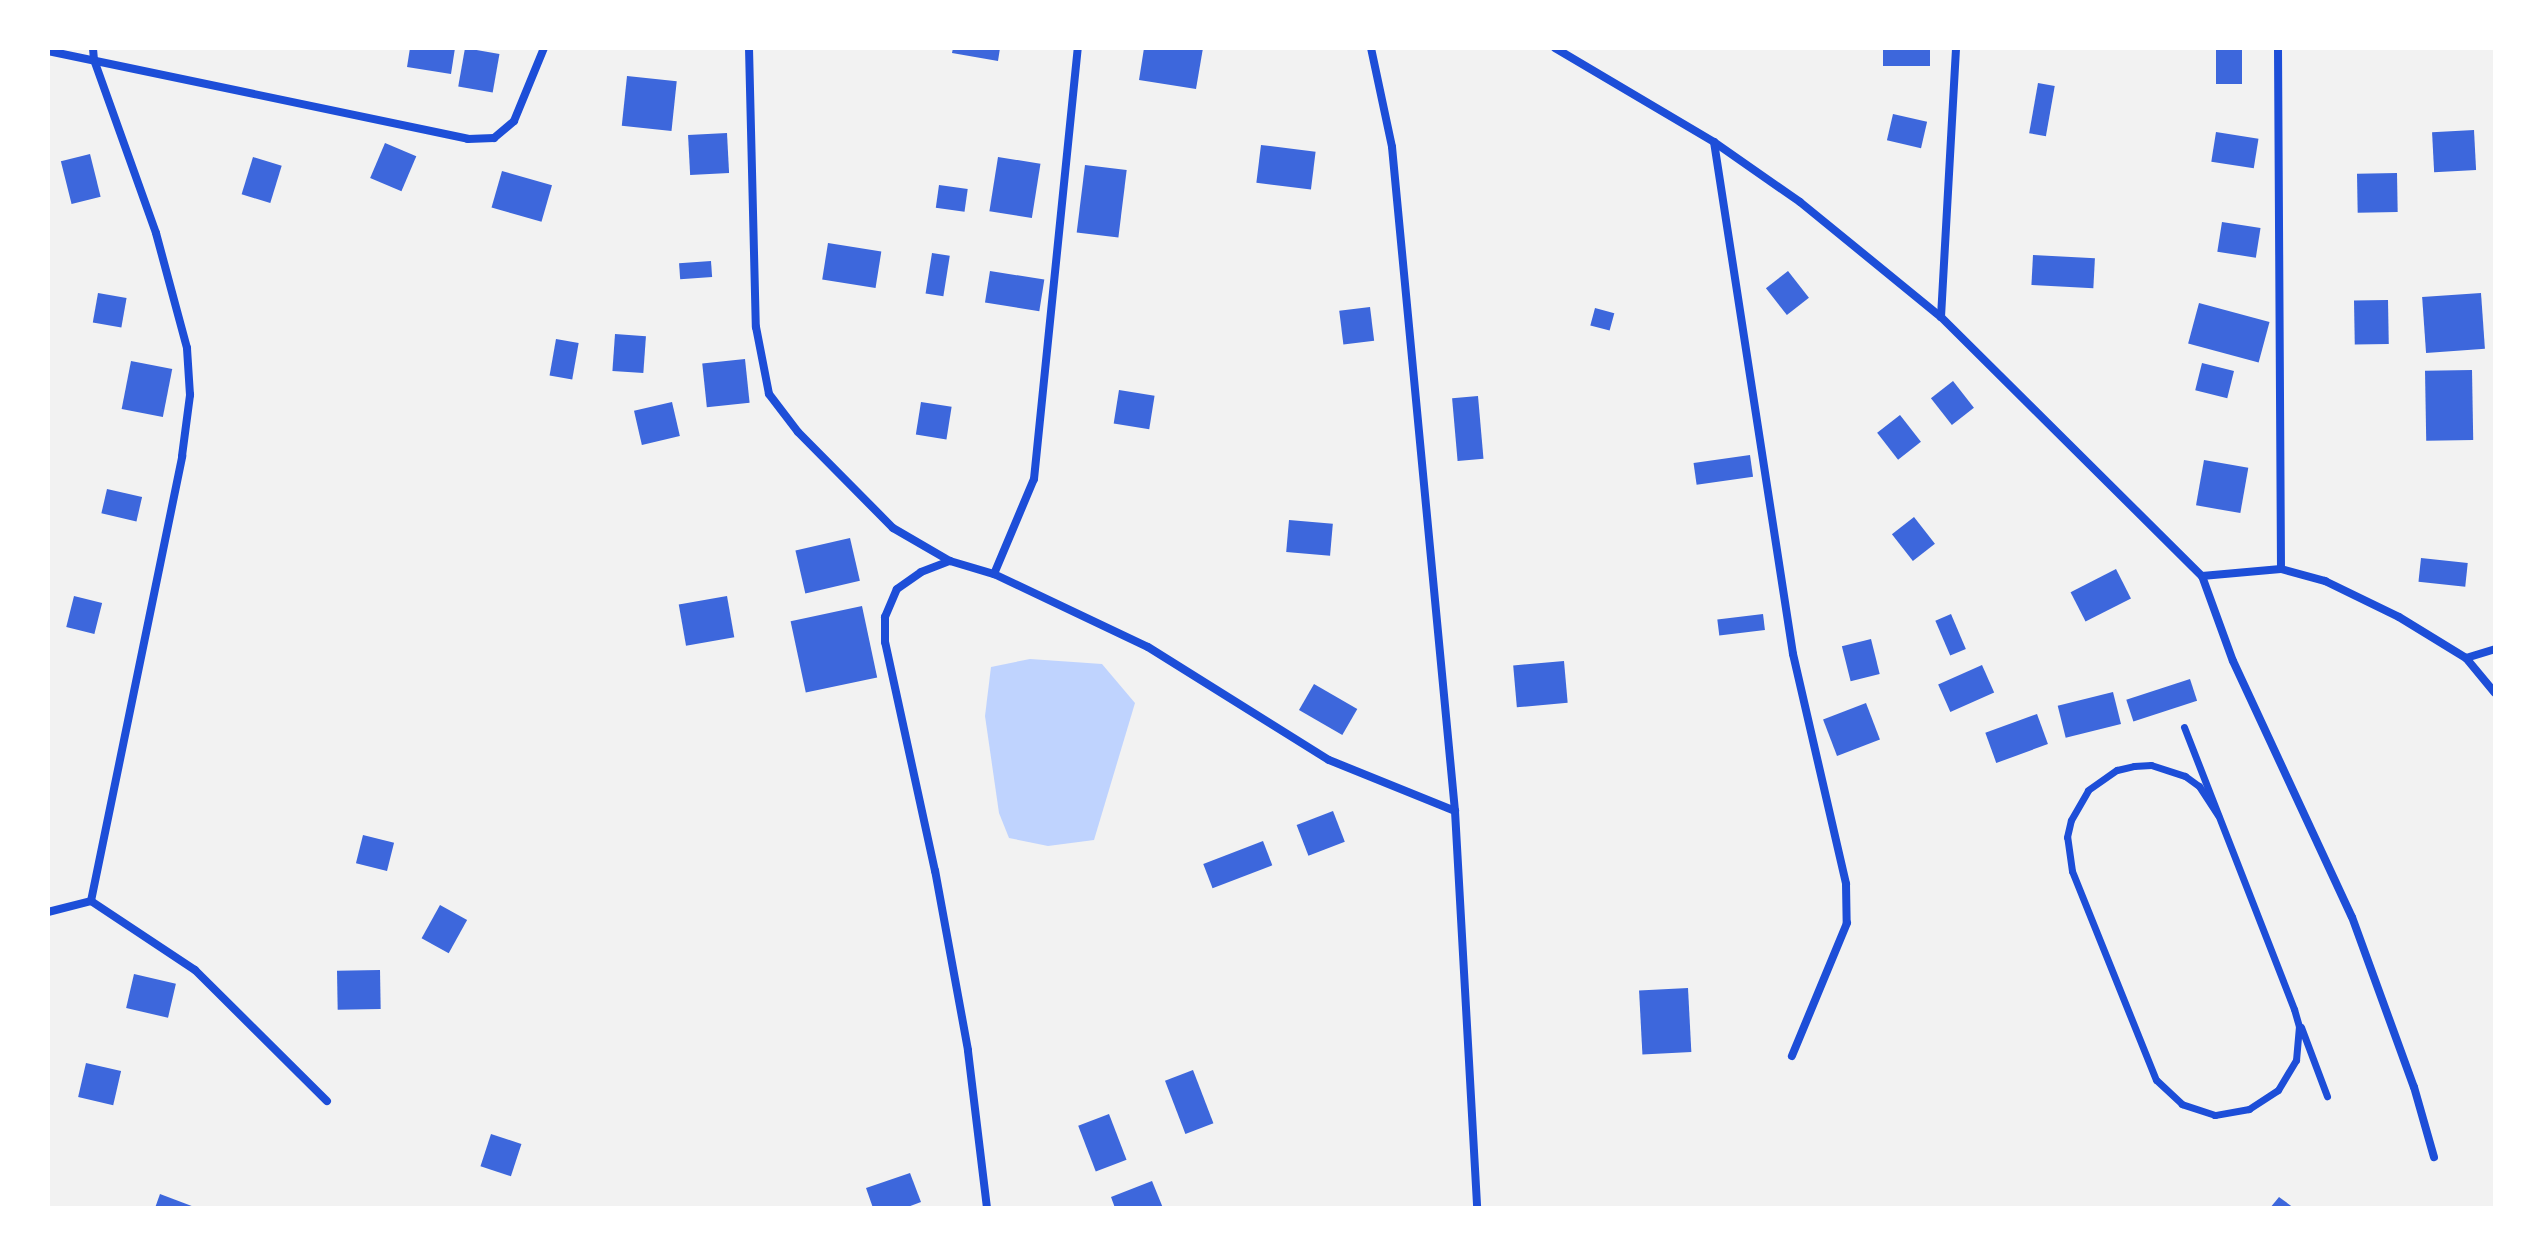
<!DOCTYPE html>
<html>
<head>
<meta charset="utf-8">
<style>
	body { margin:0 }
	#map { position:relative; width:2543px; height:1256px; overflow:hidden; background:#f2f2f2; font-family:"Noto Sans",sans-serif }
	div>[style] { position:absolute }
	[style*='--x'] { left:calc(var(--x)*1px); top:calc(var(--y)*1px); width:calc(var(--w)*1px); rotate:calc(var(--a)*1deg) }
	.water>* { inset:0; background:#bfd3fe }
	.building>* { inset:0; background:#3d67dc; transform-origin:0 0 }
	.pedestrian>* { height:7px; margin:-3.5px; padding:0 3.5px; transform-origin:3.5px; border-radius:3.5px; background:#1d4ed8 }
	.minor>* { height:8px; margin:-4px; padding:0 4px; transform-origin:4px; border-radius:4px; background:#1d4ed8 }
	span { translate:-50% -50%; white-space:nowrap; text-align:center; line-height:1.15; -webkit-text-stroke:7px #fff; paint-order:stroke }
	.frame { position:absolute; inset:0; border:50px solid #fff; pointer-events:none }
</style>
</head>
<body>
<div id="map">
	<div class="water">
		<div style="clip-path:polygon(1030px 659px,1102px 664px,1135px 703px,1094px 840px,1048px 846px,1009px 838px,999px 813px,985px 716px,991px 667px)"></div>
	</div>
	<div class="building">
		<div style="clip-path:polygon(410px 48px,455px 48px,451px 74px,407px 67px)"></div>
		<div style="left:465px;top:48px;width:35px;height:39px;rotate:10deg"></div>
		<div style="clip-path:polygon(953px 48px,1000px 48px,998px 61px,952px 53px)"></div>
		<div style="clip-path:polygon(1144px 48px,1203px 48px,1196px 89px,1139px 80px)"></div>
		<div style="left:1883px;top:48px;width:47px;height:18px"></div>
		<div style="left:2216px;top:48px;width:26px;height:36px"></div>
		<div style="left:627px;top:76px;width:50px;height:50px;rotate:6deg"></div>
		<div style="left:2038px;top:83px;width:17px;height:51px;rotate:10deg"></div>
		<div style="left:1893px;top:114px;width:35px;height:27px;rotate:13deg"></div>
		<div style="left:2474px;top:130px;width:40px;height:42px;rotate:87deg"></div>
		<div style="left:2216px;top:132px;width:43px;height:30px;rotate:9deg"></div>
		<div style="left:727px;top:133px;width:40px;height:39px;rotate:87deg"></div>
		<div style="left:385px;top:143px;width:34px;height:38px;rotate:23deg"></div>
		<div style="left:1261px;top:145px;width:55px;height:38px;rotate:7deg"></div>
		<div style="left:90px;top:154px;width:44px;height:30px;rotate:76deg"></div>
		<div style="left:253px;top:157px;width:30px;height:39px;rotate:17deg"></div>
		<div style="left:998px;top:157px;width:43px;height:55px;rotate:9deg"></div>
		<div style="left:1085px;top:165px;width:42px;height:68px;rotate:7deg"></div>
		<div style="left:502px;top:171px;width:52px;height:38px;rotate:16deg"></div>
		<div style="left:2397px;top:173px;width:39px;height:40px;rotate:89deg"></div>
		<div style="left:939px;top:185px;width:29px;height:23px;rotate:8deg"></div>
		<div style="left:2222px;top:222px;width:39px;height:30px;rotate:9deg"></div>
		<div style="left:828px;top:243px;width:54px;height:37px;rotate:9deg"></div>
		<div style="left:932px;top:253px;width:18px;height:41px;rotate:9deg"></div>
		<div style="left:2033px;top:255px;width:62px;height:30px;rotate:3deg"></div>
		<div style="left:711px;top:261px;width:16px;height:32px;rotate:86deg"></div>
		<div style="left:990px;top:271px;width:55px;height:32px;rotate:9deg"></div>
		<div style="left:1788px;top:271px;width:34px;height:28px;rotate:52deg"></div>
		<div style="left:98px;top:293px;width:29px;height:30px;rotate:10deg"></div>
		<div style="left:2481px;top:293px;width:56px;height:59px;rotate:86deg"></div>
		<div style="left:2388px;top:300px;width:44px;height:34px;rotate:89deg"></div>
		<div style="left:2199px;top:303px;width:73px;height:42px;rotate:15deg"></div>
		<div style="left:1370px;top:307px;width:34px;height:31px;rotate:83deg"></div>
		<div style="left:1595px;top:308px;width:20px;height:18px;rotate:15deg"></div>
		<div style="left:615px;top:334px;width:31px;height:37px;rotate:4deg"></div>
		<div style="left:556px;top:339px;width:23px;height:37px;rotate:10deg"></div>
		<div style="left:745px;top:359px;width:44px;height:43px;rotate:84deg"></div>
		<div style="left:131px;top:361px;width:42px;height:49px;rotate:11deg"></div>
		<div style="left:2202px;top:363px;width:33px;height:28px;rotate:14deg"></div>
		<div style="left:2472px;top:370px;width:70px;height:47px;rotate:89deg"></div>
		<div style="left:1953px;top:381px;width:34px;height:28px;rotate:52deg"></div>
		<div style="left:1119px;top:390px;width:36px;height:34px;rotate:9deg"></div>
		<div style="left:1478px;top:396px;width:63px;height:26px;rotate:85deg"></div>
		<div style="left:672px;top:402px;width:35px;height:39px;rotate:77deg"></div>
		<div style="left:921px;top:402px;width:31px;height:33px;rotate:9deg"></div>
		<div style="left:1900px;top:415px;width:34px;height:29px;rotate:52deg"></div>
		<div style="left:1750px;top:455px;width:22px;height:57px;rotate:82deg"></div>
		<div style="left:2204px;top:460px;width:45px;height:46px;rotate:10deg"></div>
		<div style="left:107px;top:489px;width:36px;height:25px;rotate:13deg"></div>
		<div style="left:1914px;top:517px;width:34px;height:28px;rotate:52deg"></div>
		<div style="left:1289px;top:520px;width:44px;height:32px;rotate:5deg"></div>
		<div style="left:850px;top:538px;width:44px;height:56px;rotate:77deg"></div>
		<div style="left:2421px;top:558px;width:47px;height:24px;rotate:6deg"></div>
		<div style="left:2116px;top:569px;width:33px;height:51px;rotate:63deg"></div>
		<div style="left:74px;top:596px;width:29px;height:32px;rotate:14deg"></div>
		<div style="left:727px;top:596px;width:42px;height:49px;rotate:80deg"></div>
		<div style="left:862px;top:606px;width:73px;height:73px;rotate:78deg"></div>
		<div style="left:1763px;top:614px;width:16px;height:46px;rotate:83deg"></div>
		<div style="left:1951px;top:614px;width:38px;height:17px;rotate:67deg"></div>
		<div style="left:1871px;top:639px;width:36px;height:30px;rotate:76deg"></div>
		<div style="left:1564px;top:661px;width:42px;height:51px;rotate:85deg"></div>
		<div style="left:1982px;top:665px;width:30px;height:48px;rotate:66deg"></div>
		<div style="left:2190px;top:679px;width:23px;height:67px;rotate:72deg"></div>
		<div style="left:1314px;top:684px;width:50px;height:30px;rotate:30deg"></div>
		<div style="left:2113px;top:692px;width:33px;height:57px;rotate:76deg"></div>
		<div style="left:1866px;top:703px;width:39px;height:46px;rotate:69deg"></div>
		<div style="left:2037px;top:714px;width:32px;height:55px;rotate:70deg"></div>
		<div style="left:1333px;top:811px;width:33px;height:39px;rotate:69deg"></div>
		<div style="left:363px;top:835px;width:32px;height:29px;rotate:14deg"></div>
		<div style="left:1263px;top:841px;width:26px;height:64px;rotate:69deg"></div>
		<div style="left:440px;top:905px;width:31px;height:38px;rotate:29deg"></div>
		<div style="left:380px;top:970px;width:39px;height:43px;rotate:89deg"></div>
		<div style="left:134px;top:974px;width:43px;height:35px;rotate:13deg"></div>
		<div style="left:1688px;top:988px;width:64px;height:49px;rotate:87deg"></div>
		<div style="left:86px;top:1063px;width:36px;height:35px;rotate:13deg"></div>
		<div style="left:1193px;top:1070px;width:57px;height:30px;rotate:69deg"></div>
		<div style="left:1109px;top:1114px;width:49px;height:33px;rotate:69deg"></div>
		<div style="left:491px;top:1134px;width:32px;height:34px;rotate:18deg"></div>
		<div style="clip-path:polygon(910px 1173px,921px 1202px,905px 1208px,873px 1208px,866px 1188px)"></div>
		<div style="clip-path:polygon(1152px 1181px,1163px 1208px,1115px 1208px,1111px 1197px)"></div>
		<div style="clip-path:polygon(160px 1194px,197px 1208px,155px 1208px)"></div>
		<div style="clip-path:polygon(2279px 1197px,2294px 1208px,2270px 1208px)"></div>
	</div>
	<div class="pedestrian">
		<div style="--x:2184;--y:727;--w:303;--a:68.7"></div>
		<div style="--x:2294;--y:1009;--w:18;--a:74"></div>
		<div style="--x:2299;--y:1026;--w:34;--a:95"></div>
		<div style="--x:2296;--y:1060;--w:35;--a:121"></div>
		<div style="--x:2278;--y:1090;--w:35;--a:147"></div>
		<div style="--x:2249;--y:1109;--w:35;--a:170"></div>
		<div style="--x:2215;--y:1115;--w:35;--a:-162"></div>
		<div style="--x:2182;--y:1104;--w:35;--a:-137"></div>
		<div style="--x:2156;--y:1080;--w:225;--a:-111.9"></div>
		<div style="--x:2072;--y:871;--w:34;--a:-98"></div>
		<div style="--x:2067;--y:837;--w:17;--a:-77"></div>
		<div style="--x:2071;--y:820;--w:34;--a:-60"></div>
		<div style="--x:2088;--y:790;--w:35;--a:-35"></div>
		<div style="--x:2117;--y:770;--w:17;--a:-13"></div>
		<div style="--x:2134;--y:766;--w:17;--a:-3"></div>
		<div style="--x:2151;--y:765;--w:36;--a:18"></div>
		<div style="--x:2185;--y:776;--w:17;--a:36"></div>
		<div style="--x:2199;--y:786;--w:35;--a:57"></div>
		<div style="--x:2301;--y:1027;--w:74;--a:69.4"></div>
	</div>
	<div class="minor">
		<div style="--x:749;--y:48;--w:279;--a:88.6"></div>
		<div style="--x:756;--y:327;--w:68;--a:79"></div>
		<div style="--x:769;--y:394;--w:48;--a:52.7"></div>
		<div style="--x:798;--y:432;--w:135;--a:45.3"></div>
		<div style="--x:893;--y:528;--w:66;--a:30.1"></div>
		<div style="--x:1371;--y:48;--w:101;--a:78"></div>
		<div style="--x:1392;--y:147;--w:667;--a:84.58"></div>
		<div style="--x:1455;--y:811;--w:398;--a:86.8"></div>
		<div style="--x:1555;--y:48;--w:185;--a:30.6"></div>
		<div style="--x:1714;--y:142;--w:105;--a:34.9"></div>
		<div style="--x:1800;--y:202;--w:182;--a:39.2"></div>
		<div style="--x:1941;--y:317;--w:368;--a:44.8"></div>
		<div style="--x:2202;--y:576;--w:90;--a:70"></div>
		<div style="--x:2233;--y:661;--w:282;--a:65.1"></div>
		<div style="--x:2352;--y:917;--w:181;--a:70"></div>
		<div style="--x:2414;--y:1087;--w:73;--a:74.1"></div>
		<div style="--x:2278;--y:48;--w:521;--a:89.67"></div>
		<div style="--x:48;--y:51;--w:429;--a:11.8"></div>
		<div style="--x:468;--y:139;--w:26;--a:-2"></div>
		<div style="--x:494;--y:138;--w:26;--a:-40"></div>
		<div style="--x:514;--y:121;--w:79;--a:-67.7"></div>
		<div style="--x:1714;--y:142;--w:518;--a:81.23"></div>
		<div style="--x:1793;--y:654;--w:236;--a:77"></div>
		<div style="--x:1846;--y:884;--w:39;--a:89"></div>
		<div style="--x:1847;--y:923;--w:144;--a:112.5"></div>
		<div style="--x:1941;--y:317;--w:269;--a:-86.8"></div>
		<div style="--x:994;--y:574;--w:103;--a:-67.2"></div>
		<div style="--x:1034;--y:479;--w:433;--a:-84.2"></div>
		<div style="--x:2202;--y:576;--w:79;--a:-5.1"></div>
		<div style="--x:2281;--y:569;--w:46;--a:15.3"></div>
		<div style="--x:2325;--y:581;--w:82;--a:25.9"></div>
		<div style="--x:2399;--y:617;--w:79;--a:31.5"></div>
		<div style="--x:2466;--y:658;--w:45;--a:50.4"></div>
		<div style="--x:2466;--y:658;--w:30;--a:-17"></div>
		<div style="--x:91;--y:901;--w:125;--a:33.6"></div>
		<div style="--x:195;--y:970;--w:186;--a:44.8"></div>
		<div style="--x:48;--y:912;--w:44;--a:-14.3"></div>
		<div style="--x:91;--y:901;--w:454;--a:-78.4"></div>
		<div style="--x:182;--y:456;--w:62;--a:-82.5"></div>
		<div style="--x:190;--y:395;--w:47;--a:-93.7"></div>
		<div style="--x:187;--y:348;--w:119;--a:-105.1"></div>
		<div style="--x:156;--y:233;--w:184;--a:-109.7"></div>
		<div style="--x:94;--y:60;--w:12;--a:-95"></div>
		<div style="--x:987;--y:1208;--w:159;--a:-96.9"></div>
		<div style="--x:968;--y:1050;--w:182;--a:-100.4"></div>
		<div style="--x:935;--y:871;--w:234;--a:-102.3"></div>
		<div style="--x:885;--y:642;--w:25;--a:-90"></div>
		<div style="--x:885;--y:617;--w:30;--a:-67"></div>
		<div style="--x:897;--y:589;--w:29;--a:-35"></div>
		<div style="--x:921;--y:572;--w:31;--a:-21"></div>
		<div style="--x:950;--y:561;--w:46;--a:16.5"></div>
		<div style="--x:994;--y:574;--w:170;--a:25.4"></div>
		<div style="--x:1148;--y:647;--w:213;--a:32"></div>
		<div style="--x:1329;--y:760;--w:136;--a:22"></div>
	</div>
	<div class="frame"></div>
</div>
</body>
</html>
